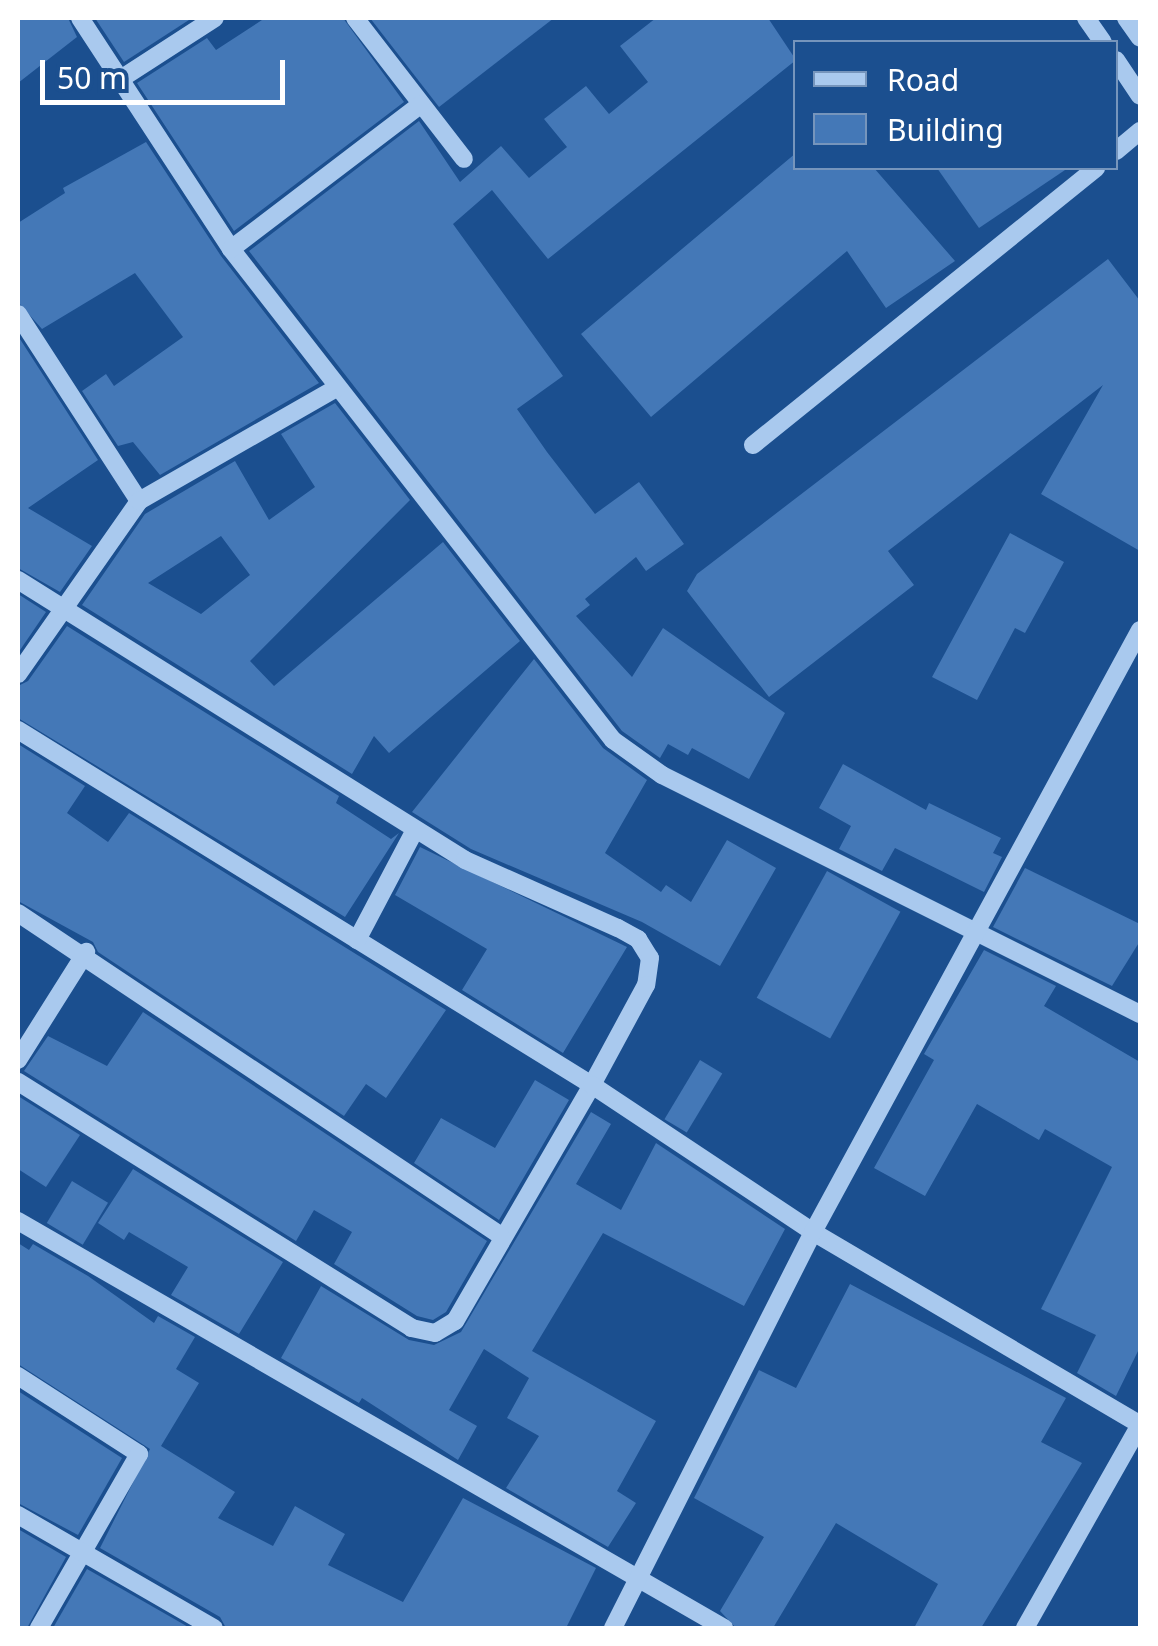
<!DOCTYPE html>
<html>
<head>
<meta charset="utf-8">
<style>
	body { margin:0 }
	#map { position:relative; width:1158px; height:1646px; overflow:hidden; background:#1b4f8f; font-family:"Noto Sans",sans-serif }
	div>[style] { position:absolute }
	[style*='--x'] { left:calc(var(--x)*1px); top:calc(var(--y)*1px); width:calc(var(--w)*1px); rotate:calc(var(--a)*1deg) }
	.building>* { inset:0; background:#4478b7; transform-origin:0 0 }
	.minor>* { height:18px; margin:-9px; padding:0 9px; transform-origin:9px; border-radius:9px; background:#a9c9ee }
	span { translate:-50% -50%; white-space:nowrap; text-align:center; line-height:1.15; -webkit-text-stroke:10px #1b4f8f; paint-order:stroke }
	.frame { position:absolute; inset:0; border:20px solid #fff; pointer-events:none }
	.legend { position:absolute; left:793px; top:40px; width:325px; height:130px; box-sizing:border-box; background:#1b4f8f; border:2px solid #7695bc; margin:0; padding:12px 18px; list-style:none; font-size:30px; color:#fff }
	.legend li { display:flex; align-items:center; gap:20px; height:50px }
	.legend b { width:50px; border:2px solid #7695bc }
	.scale { position:absolute; left:40px; top:60px; width:245px; height:45px; box-sizing:border-box; border:5px solid #fff; border-top:0; padding-left:12px; font-size:30px; line-height:35px; white-space:nowrap; color:#fff; -webkit-text-stroke:8px #1b4f8f; paint-order:stroke }
</style>
</head>
<body>
<div id="map">
	<div class="building">
		<div style="clip-path:polygon(18px 18px,68px 18px,77px 37px,18px 83px)"></div>
		<div style="clip-path:polygon(95px 18px,192px 18px,124px 62px)"></div>
		<div style="clip-path:polygon(265px 18px,343px 18px,404px 102px,234px 231px,137px 83px,207px 38px,216px 50px)"></div>
		<div style="clip-path:polygon(370px 18px,554px 18px,439px 107px)"></div>
		<div style="clip-path:polygon(656px 18px,768px 18px,796px 60px,548px 259px,492px 190px,453px 224px,563px 376px,517px 409px,547px 452px,595px 514px,639px 482px,684px 544px,646px 571px,636px 557px,585px 599px,590px 605px,576px 616px,632px 677px,663px 628px,785px 713px,749px 779px,692px 748px,688px 755px,668px 744px,660px 758px,622px 731px,249px 251px,419px 121px,460px 182px,501px 146px,529px 178px,567px 147px,544px 119px,586px 86px,609px 114px,648px 82px,620px 46px)"></div>
		<div style="clip-path:polygon(146px 142px,221px 256px,319px 383px,160px 475px,133px 442px,118px 446px,82px 391px,106px 374px,114px 386px,183px 337px,135px 273px,42px 329px,18px 302px,18px 223px,65px 193px,63px 188px)"></div>
		<div style="clip-path:polygon(796px 153px,796px 168px,874px 168px,955px 261px,886px 308px,847px 251px,651px 417px,581px 334px)"></div>
		<div style="clip-path:polygon(937px 168px,1068px 168px,979px 228px)"></div>
		<div style="clip-path:polygon(1108px 259px,1140px 301px,1140px 551px,1041px 494px,1103px 385px,888px 551px,914px 585px,769px 697px,687px 591px,697px 574px)"></div>
		<div style="clip-path:polygon(18px 336px,98px 460px,28px 508px,92px 546px,60px 592px,18px 568px)"></div>
		<div style="clip-path:polygon(evenodd,335px 403px,410px 500px,250px 661px,274px 686px,443px 542px,520px 641px,389px 753px,374px 736px,352px 774px,82px 605px,145px 514px,235px 461px,269px 520px,315px 487px,281px 434px,335px 403px,221px 536px,250px 575px,201px 614px,148px 583px,221px 536px)"></div>
		<div style="clip-path:polygon(1010px 533px,1064px 562px,1025px 633px,1015px 628px,977px 700px,932px 677px)"></div>
		<div style="clip-path:polygon(18px 594px,46px 612px,18px 653px)"></div>
		<div style="clip-path:polygon(67px 626px,339px 796px,336px 803px,391px 839px,399px 833px,345px 917px,18px 718px,18px 686px,28px 681px)"></div>
		<div style="clip-path:polygon(534px 659px,603px 748px,647px 780px,605px 853px,661px 892px,666px 885px,691px 902px,727px 840px,776px 868px,720px 966px,642px 922px,471px 849px,412px 812px)"></div>
		<div style="clip-path:polygon(18px 744px,85px 786px,67px 813px,108px 842px,129px 813px,446px 1010px,386px 1098px,366px 1084px,344px 1116px,98px 952px,93px 942px,18px 901px)"></div>
		<div style="clip-path:polygon(843px 764px,926px 810px,929px 803px,1001px 838px,993px 853px,1002px 857px,984px 892px,895px 848px,882px 871px,839px 849px,851px 826px,819px 808px)"></div>
		<div style="clip-path:polygon(420px 847px,627px 947px,563px 1053px,462px 990px,487px 949px,395px 895px)"></div>
		<div style="clip-path:polygon(1025px 868px,1140px 924px,1140px 941px,1112px 986px,993px 927px)"></div>
		<div style="left:827px;top:871px;width:84px;height:145px;rotate:29deg"></div>
		<div style="clip-path:polygon(984px 950px,1056px 986px,1044px 1006px,1140px 1062px,1140px 1347px,1116px 1396px,1077px 1373px,1096px 1335px,1041px 1309px,1112px 1167px,1045px 1129px,1039px 1140px,977px 1104px,925px 1196px,874px 1168px,934px 1060px,924px 1054px)"></div>
		<div style="clip-path:polygon(143px 1012px,487px 1241px,446px 1312px,433px 1320px,417px 1316px,334px 1264px,352px 1232px,314px 1210px,296px 1241px,24px 1071px,48px 1036px,107px 1066px)"></div>
		<div style="left:700px;top:1060px;width:26px;height:69px;rotate:31deg"></div>
		<div style="clip-path:polygon(535px 1080px,569px 1100px,499px 1220px,414px 1163px,441px 1118px,495px 1148px)"></div>
		<div style="clip-path:polygon(18px 1096px,80px 1135px,46px 1187px,18px 1169px)"></div>
		<div style="clip-path:polygon(591px 1112px,611px 1124px,576px 1184px,621px 1210px,656px 1143px,785px 1229px,744px 1306px,603px 1233px,532px 1351px,656px 1421px,617px 1491px,636px 1503px,608px 1547px,506px 1488px,539px 1436px,507px 1418px,529px 1378px,484px 1349px,449px 1410px,477px 1426px,458px 1460px,362px 1398px,359px 1403px,281px 1358px,321px 1286px,409px 1340px,434px 1345px,461px 1332px)"></div>
		<div style="clip-path:polygon(133px 1169px,283px 1262px,239px 1334px,171px 1295px,188px 1267px,129px 1232px,124px 1240px,98px 1223px)"></div>
		<div style="left:72px;top:1181px;width:42px;height:49px;rotate:31deg"></div>
		<div style="clip-path:polygon(18px 1243px,29px 1250px,33px 1244px,88px 1276px,154px 1323px,158px 1316px,195px 1337px,176px 1369px,199px 1383px,161px 1446px,235px 1492px,218px 1518px,273px 1546px,295px 1506px,345px 1534px,328px 1565px,403px 1602px,463px 1498px,596px 1568px,566px 1628px,226px 1628px,220px 1617px,100px 1548px,150px 1449px,18px 1364px)"></div>
		<div style="clip-path:polygon(850px 1284px,1066px 1398px,1041px 1442px,1082px 1463px,981px 1628px,914px 1628px,938px 1584px,836px 1523px,773px 1628px,736px 1628px,720px 1611px,764px 1537px,694px 1498px,759px 1370px,796px 1388px)"></div>
		<div style="clip-path:polygon(18px 1391px,122px 1458px,78px 1535px,18px 1503px)"></div>
		<div style="clip-path:polygon(18px 1529px,66px 1557px,27px 1628px,18px 1628px)"></div>
		<div style="clip-path:polygon(87px 1569px,190px 1628px,53px 1628px)"></div>
	</div>
	<div class="minor">
		<div style="--x:80;--y:18;--w:276;--a:56.8"></div>
		<div style="--x:231;--y:249;--w:622;--a:52.12"></div>
		<div style="--x:613;--y:740;--w:60;--a:35.5"></div>
		<div style="--x:662;--y:775;--w:534;--a:26.57"></div>
		<div style="--x:355;--y:18;--w:178;--a:52.3"></div>
		<div style="--x:1086;--y:18;--w:29;--a:55"></div>
		<div style="--x:1126;--y:18;--w:24;--a:55"></div>
		<div style="--x:1116;--y:60;--w:43;--a:56.3"></div>
		<div style="--x:119;--y:80;--w:114;--a:-32.9"></div>
		<div style="--x:1116;--y:151;--w:31;--a:-40"></div>
		<div style="--x:231;--y:249;--w:238;--a:-37.3"></div>
		<div style="--x:18;--y:314;--w:223;--a:57.1"></div>
		<div style="--x:753;--y:445;--w:441;--a:-38.9"></div>
		<div style="--x:18;--y:580;--w:527;--a:32.06"></div>
		<div style="--x:465;--y:860;--w:167;--a:24"></div>
		<div style="--x:618;--y:928;--w:23;--a:29"></div>
		<div style="--x:638;--y:939;--w:22;--a:58"></div>
		<div style="--x:650;--y:958;--w:27;--a:98"></div>
		<div style="--x:646;--y:985;--w:114;--a:118.4"></div>
		<div style="--x:592;--y:1085;--w:273;--a:120.1"></div>
		<div style="--x:455;--y:1321;--w:23;--a:149"></div>
		<div style="--x:435;--y:1333;--w:24;--a:-168"></div>
		<div style="--x:412;--y:1328;--w:464;--a:-148"></div>
		<div style="--x:18;--y:674;--w:211;--a:-55"></div>
		<div style="--x:139;--y:501;--w:227;--a:-29.8"></div>
		<div style="--x:18;--y:730;--w:675;--a:31.74"></div>
		<div style="--x:592;--y:1085;--w:265;--a:33.6"></div>
		<div style="--x:813;--y:1232;--w:380;--a:30.5"></div>
		<div style="--x:18;--y:913;--w:580;--a:33.74"></div>
		<div style="--x:357;--y:940;--w:124;--a:-62.2"></div>
		<div style="--x:18;--y:1060;--w:128;--a:-57.8"></div>
		<div style="--x:18;--y:1221;--w:815;--a:29.96"></div>
		<div style="--x:18;--y:1376;--w:144;--a:32.8"></div>
		<div style="--x:139;--y:1454;--w:201;--a:119.9"></div>
		<div style="--x:18;--y:1515;--w:226;--a:30"></div>
		<div style="--x:613;--y:1628;--w:444;--a:-63.2"></div>
		<div style="--x:813;--y:1232;--w:685;--a:-61.49"></div>
		<div style="--x:1025;--y:1628;--w:233;--a:-60.5"></div>
	</div>
	<div class="frame"></div>
	<ul class="legend">
	<li><b style="height:12px;background:#a9c9ee"></b>Road</li>
	<li><b style="height:28px;background:#4478b7"></b>Building</li>
	</ul>
	<div class="scale">50 m</div>
</div>
</body>
</html>
